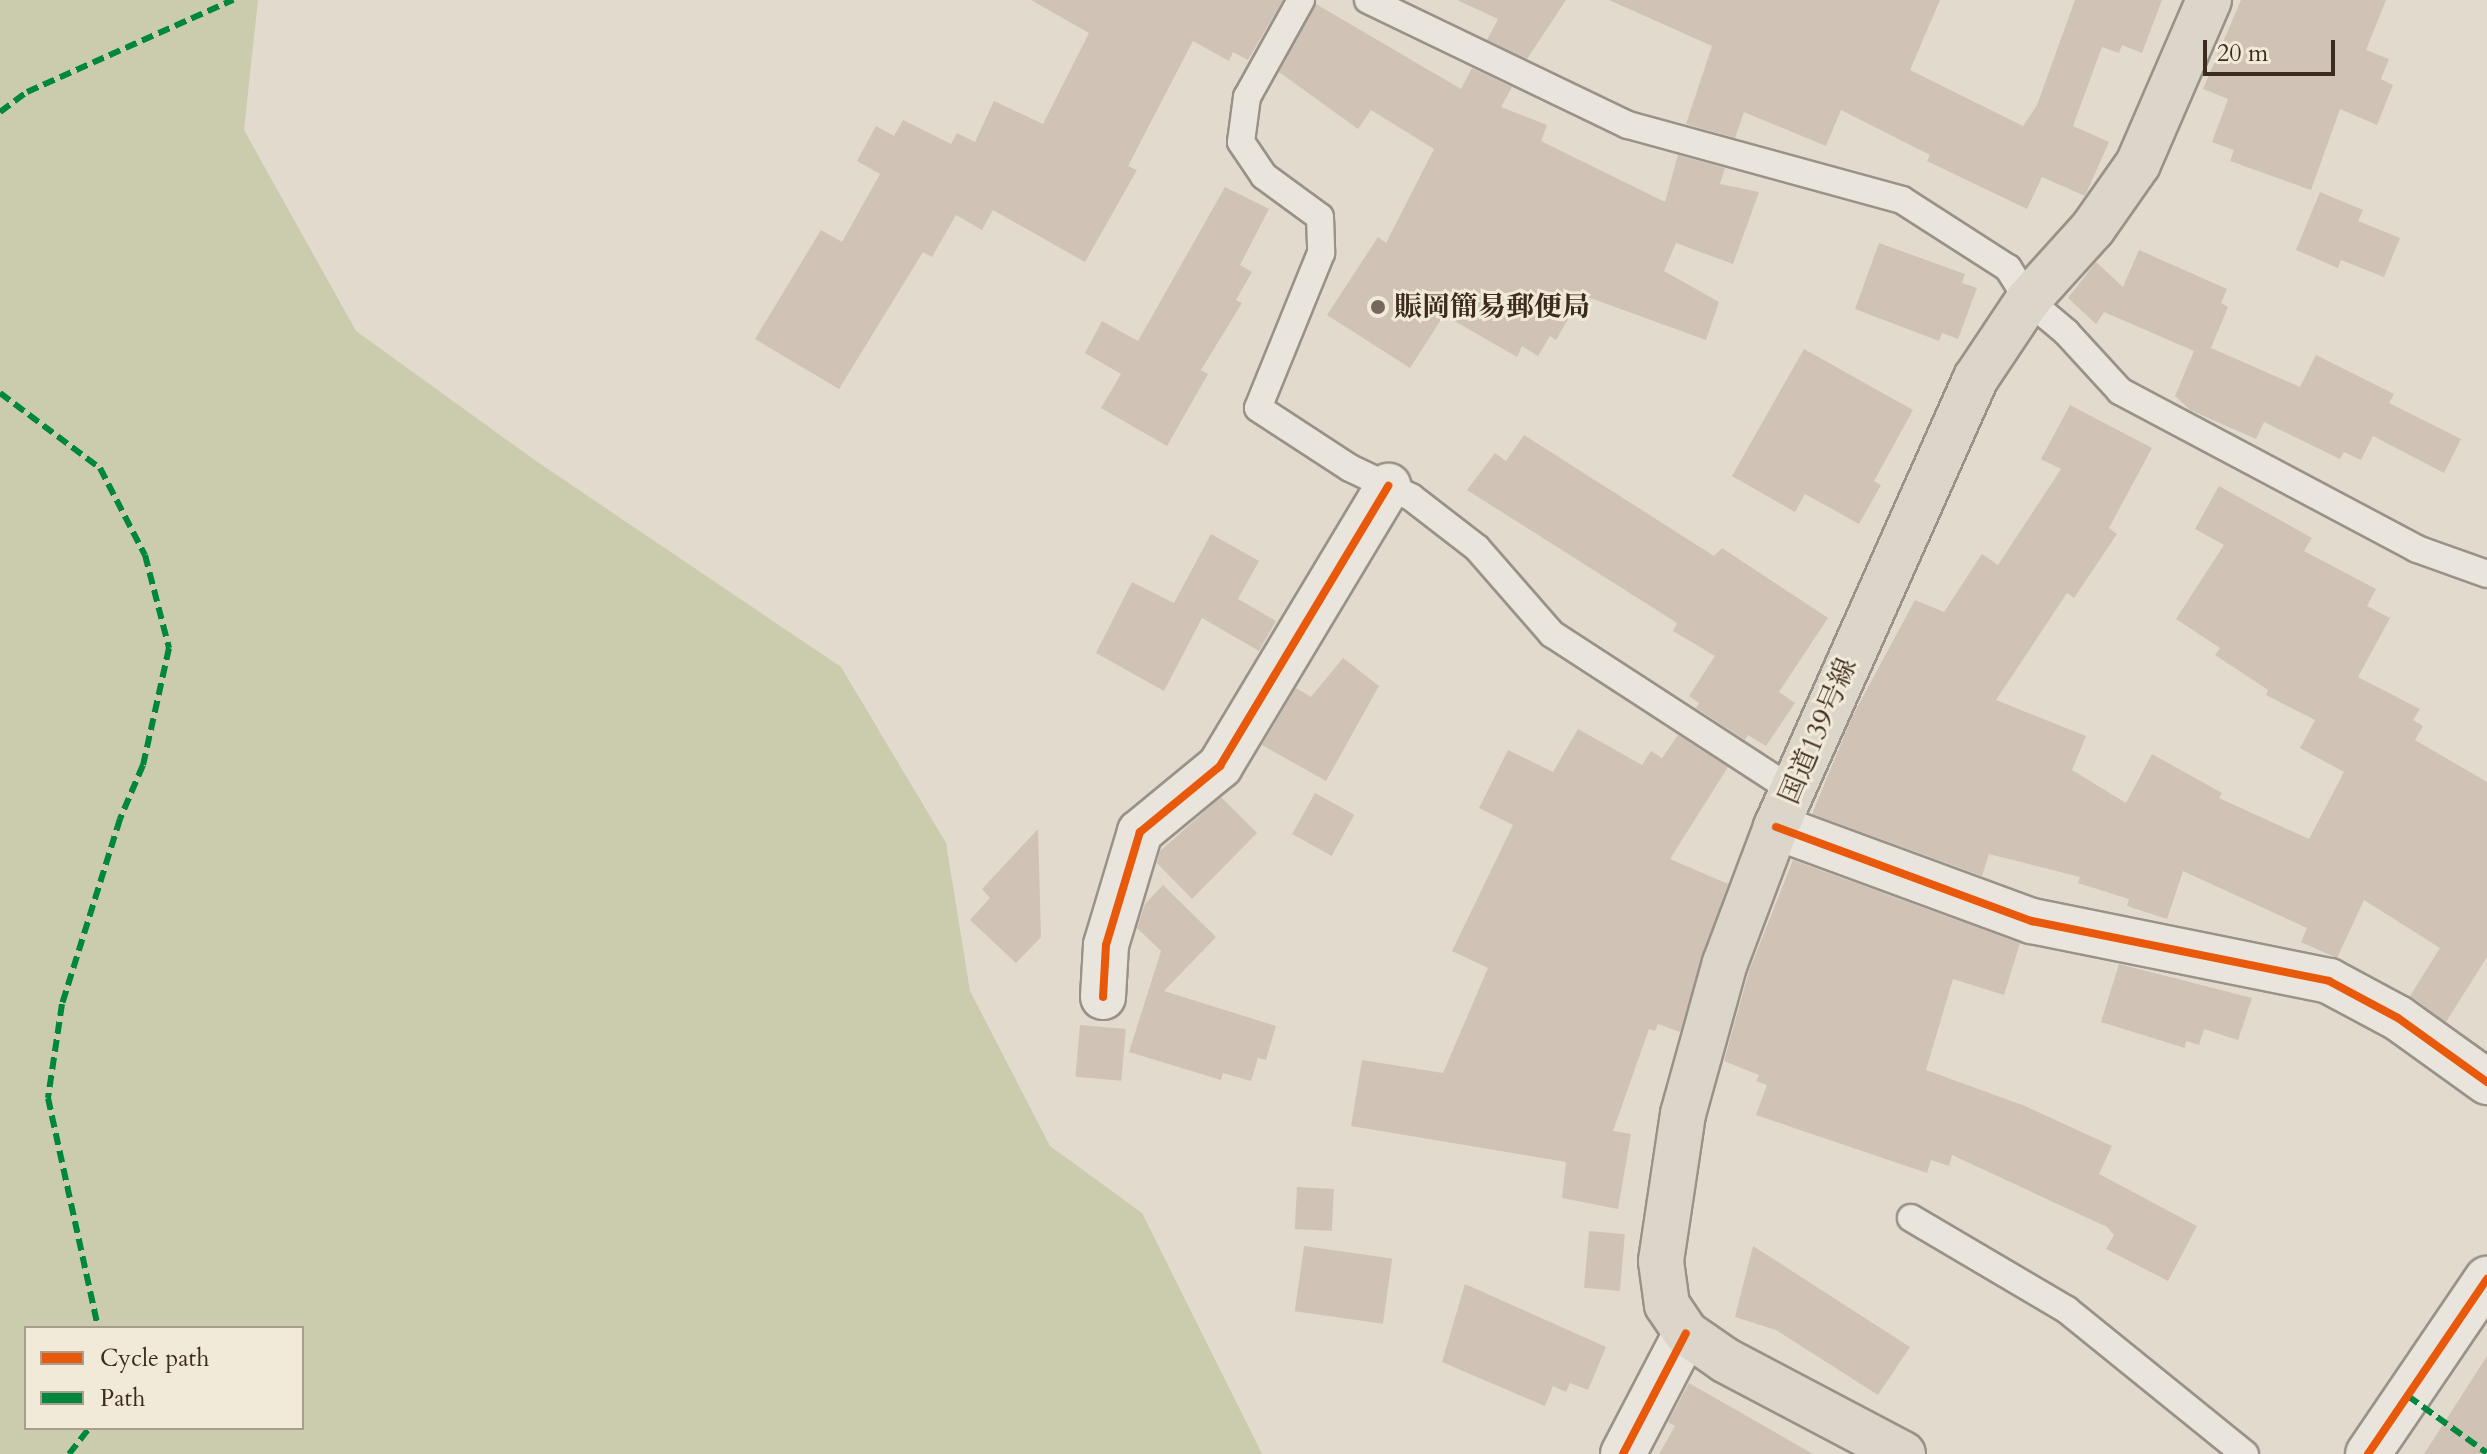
<!DOCTYPE html>
<html>
<head>
<meta charset="utf-8">
<style>
	body { margin:0 }
	#map { position:relative; width:2487px; height:1454px; overflow:hidden; background:#e2dacc; font-family:Cardo,"Noto Serif JP",serif }
	div>[style] { position:absolute }
	[style*='--x'] { left:calc(var(--x)*1px); top:calc(var(--y)*1px); width:calc(var(--w)*1px); rotate:calc(var(--a)*1deg) }
	.green>* { inset:0; background:#caccad }
	.building>* { inset:0; background:#d0c3b5; transform-origin:0 0 }
	.roads { filter:drop-shadow(2px 0 #999289) drop-shadow(-2px 0 #999289) drop-shadow(0 2px #999289) drop-shadow(0 -2px #999289) }
	.lane>* { height:26px; margin:-13px; padding:0 13px; transform-origin:13px; border-radius:13px; background:#e9e5dd }
	.street>* { height:44px; margin:-22px; padding:0 22px; transform-origin:22px; border-radius:22px; background:#e9e5dd }
	.highway>* { height:44px; margin:-22px; padding:0 22px; transform-origin:22px; border-radius:22px; background:#dcd5c9 }
	.quiet>* { height:6px; margin-top:-3px; transform-origin:0; background:repeating-linear-gradient(90deg,#00873e 0 12px,transparent 0 18px) }
	.cycleway>* { height:8px; margin:-4px; padding:0 4px; transform-origin:4px; border-radius:4px; background:#e8590c }
	.dots>* { width:22px; height:22px; translate:-50% -50%; box-sizing:border-box; border:4px solid #f2ead8; border-radius:50% }
	span { translate:-50% -50%; white-space:nowrap; text-align:center; line-height:1.15; -webkit-text-stroke:6px #f2ead8; paint-order:stroke }
	.poi-label { font-size:28px; color:#3c2b1f; font-weight:700 }
	.left { translate:0 -50%; text-align:left }
	.street-label { font-size:28px; color:#3c2b1f }
	.legend { position:absolute; left:24px; top:1326px; width:280px; height:104px; box-sizing:border-box; background:#f2ead8; border:2px solid #a99e8e; margin:0; padding:10px 14px; list-style:none; font-size:24px; color:#3c2b1f }
	.legend li { display:flex; align-items:center; gap:16px; height:40px }
	.legend b { width:40px; border:2px solid #a99e8e }
	.scale { position:absolute; left:2203px; top:40px; width:132px; height:36px; box-sizing:border-box; border:4px solid #3c2b1f; border-top:0; padding-left:10px; font-size:24px; line-height:28px; white-space:nowrap; color:#3c2b1f; -webkit-text-stroke:6px #f2ead8; paint-order:stroke }
</style>
</head>
<body>
<div id="map">
	<div class="green">
		<div style="clip-path:polygon(evenodd,0 0,258px 0,244px 130px,356px 331px,536px 461px,841px 667px,946px 843px,970px 991px,1050px 1146px,1142px 1213px,1262px 1454px,0 1454px,0 0,26px 1328px,302px 1328px,302px 1428px,26px 1428px,26px 1328px)"></div>
	</div>
	<div class="building">
		<div style="clip-path:polygon(1031px 0,1283px 0,1248px 60px,1233px 52px,1229px 61px,1193px 41px,1128px 166px,1137px 170px,1085px 262px,993px 210px,982px 230px,956px 215px,932px 257px,923px 252px,839px 389px,755px 339px,821px 230px,842px 242px,880px 174px,857px 161px,876px 126px,894px 136px,903px 120px,951px 144px,957px 133px,975px 142px,994px 101px,1043px 124px,1089px 33px)"></div>
		<div style="clip-path:polygon(1457px 0,1566px 0,1527px 59px,1487px 40px,1498px 19px)"></div>
		<div style="clip-path:polygon(1609px 0,1940px 0,1910px 70px,2023px 126px,2037px 105px,2075px 0,2162px 0,2142px 53px,2122px 45px,2119px 53px,2102px 47px,2073px 126px,2109px 142px,2085px 196px,2042px 177px,2027px 209px,1927px 161px,1930px 155px,1841px 110px,1826px 146px,1744px 112px,1735px 138px,1686px 124px,1712px 46px)"></div>
		<div style="clip-path:polygon(2241px 0,2386px 0,2366px 50px,2389px 59px,2381px 79px,2393px 85px,2377px 125px,2340px 109px,2311px 190px,2230px 161px,2234px 150px,2212px 142px,2228px 99px,2203px 89px)"></div>
		<div style="clip-path:polygon(1316px 4px,1461px 89px,1472px 68px,1512px 87px,1501px 107px,1547px 125px,1541px 141px,1665px 202px,1678px 155px,1725px 168px,1720px 184px,1759px 192px,1733px 264px,1676px 243px,1664px 271px,1719px 302px,1706px 340px,1582px 295px,1556px 340px,1550px 336px,1538px 356px,1522px 346px,1517px 357px,1444px 315px,1410px 368px,1327px 315px,1378px 237px,1386px 243px,1434px 149px,1371px 110px,1358px 129px,1279px 72px)"></div>
		<div style="clip-path:polygon(1225px 187px,1269px 209px,1240px 265px,1252px 272px,1236px 300px,1242px 303px,1201px 370px,1208px 374px,1167px 446px,1101px 408px,1121px 374px,1085px 353px,1102px 321px,1138px 341px)"></div>
		<div style="clip-path:polygon(2320px 192px,2363px 210px,2358px 221px,2400px 238px,2384px 277px,2341px 260px,2338px 268px,2296px 250px)"></div>
		<div style="clip-path:polygon(1879px 243px,1965px 274px,1962px 283px,1977px 288px,1958px 339px,1942px 333px,1939px 341px,1855px 309px)"></div>
		<div style="clip-path:polygon(2139px 250px,2227px 289px,2221px 303px,2228px 307px,2211px 348px,2300px 387px,2316px 355px,2394px 394px,2389px 403px,2461px 439px,2444px 473px,2373px 436px,2361px 460px,2344px 452px,2340px 459px,2264px 422px,2256px 439px,2190px 410px,2175px 396px,2194px 351px,2104px 312px,2096px 324px,2068px 298px,2096px 262px,2123px 287px)"></div>
		<div style="clip-path:polygon(1804px 349px,1913px 410px,1874px 481px,1881px 485px,1859px 524px,1805px 494px,1795px 512px,1732px 476px)"></div>
		<div style="clip-path:polygon(2070px 405px,2152px 448px,2109px 528px,2117px 534px,2074px 598px,2067px 593px,1996px 700px,2086px 736px,2072px 770px,2126px 803px,2152px 754px,2222px 793px,2219px 798px,2309px 839px,2344px 772px,2300px 748px,2315px 720px,2266px 695px,2268px 690px,2215px 655px,2220px 648px,2176px 619px,2224px 545px,2195px 529px,2219px 486px,2312px 538px,2304px 551px,2376px 589px,2367px 606px,2390px 618px,2358px 677px,2420px 709px,2413px 720px,2423px 726px,2415px 740px,2487px 782px,2487px 957px,2446px 1022px,2410px 996px,2440px 948px,2364px 900px,2337px 958px,2301px 942px,2307px 928px,2183px 871px,2167px 919px,2127px 906px,2129px 899px,2078px 883px,2080px 877px,1989px 854px,1982px 876px,1812px 814px,1852px 717px,1915px 600px,1944px 612px,1982px 554px,1998px 565px,2061px 469px,2041px 459px)"></div>
		<div style="clip-path:polygon(1524px 435px,1714px 556px,1722px 548px,1828px 618px,1779px 692px,1795px 703px,1766px 746px,1748px 735px,1745px 740px,1696px 708px,1699px 703px,1689px 696px,1715px 656px,1673px 631px,1677px 623px,1467px 490px,1495px 453px,1506px 461px)"></div>
		<div style="clip-path:polygon(1211px 534px,1259px 561px,1238px 599px,1276px 621px,1259px 651px,1202px 618px,1164px 691px,1096px 653px,1132px 582px,1186px 609px,1174px 603px)"></div>
		<div style="clip-path:polygon(1343px 658px,1379px 686px,1326px 781px,1262px 745px,1296px 688px,1311px 697px)"></div>
		<div style="clip-path:polygon(1578px 729px,1642px 765px,1651px 751px,1662px 758px,1678px 735px,1728px 767px,1670px 859px,1728px 884px,1680px 1032px,1658px 1024px,1655px 1031px,1649px 1029px,1613px 1131px,1631px 1134px,1618px 1209px,1562px 1198px,1566px 1162px,1351px 1126px,1362px 1060px,1443px 1073px,1488px 968px,1452px 951px,1513px 825px,1479px 808px,1508px 750px,1553px 772px)"></div>
		<div style="left:1315px;top:793px;width:45px;height:47px;rotate:29deg"></div>
		<div style="clip-path:polygon(1221px 797px,1257px 833px,1192px 899px,1157px 863px,1160px 851px)"></div>
		<div style="clip-path:polygon(1038px 829px,1041px 937px,1016px 963px,970px 920px,990px 898px,982px 889px)"></div>
		<div style="clip-path:polygon(1793px 860px,2020px 943px,2004px 995px,1953px 979px,1926px 1070px,2025px 1106px,2112px 1146px,2099px 1174px,2197px 1226px,2168px 1281px,2106px 1249px,2114px 1235px,2107px 1227px,1952px 1155px,1949px 1166px,1931px 1160px,1927px 1173px,1756px 1115px,1767px 1085px,1756px 1081px,1759px 1075px,1724px 1061px,1749px 971px)"></div>
		<div style="clip-path:polygon(1163px 885px,1216px 937px,1164px 991px,1276px 1026px,1266px 1060px,1258px 1058px,1251px 1081px,1223px 1073px,1221px 1080px,1129px 1052px,1161px 951px,1137px 928px,1145px 904px)"></div>
		<div style="clip-path:polygon(2119px 964px,2252px 998px,2238px 1040px,2204px 1029px,2199px 1045px,2186px 1041px,2185px 1048px,2101px 1022px)"></div>
		<div style="left:1080px;top:1025px;width:46px;height:52px;rotate:5deg"></div>
		<div style="left:1297px;top:1187px;width:37px;height:42px;rotate:3deg"></div>
		<div style="left:1589px;top:1231px;width:36px;height:57px;rotate:5deg"></div>
		<div style="left:1304px;top:1246px;width:89px;height:66px;rotate:8deg"></div>
		<div style="clip-path:polygon(1753px 1246px,1910px 1347px,1878px 1395px,1776px 1330px,1735px 1317px)"></div>
		<div style="clip-path:polygon(1465px 1284px,1606px 1347px,1588px 1390px,1570px 1383px,1566px 1392px,1553px 1386px,1545px 1406px,1442px 1362px)"></div>
		<div style="clip-path:polygon(2487px 1356px,2487px 1454px,2424px 1454px)"></div>
		<div style="clip-path:polygon(1689px 1383px,1813px 1454px,1659px 1454px,1675px 1426px,1668px 1422px)"></div>
	</div>
	<div class="roads">
		<div class="lane">
			<div style="--x:1301;--y:0;--w:111;--a:119.1"></div>
			<div style="--x:1247;--y:97;--w:45;--a:97.6"></div>
			<div style="--x:1241;--y:142;--w:41;--a:55.9"></div>
			<div style="--x:1264;--y:176;--w:69;--a:36.2"></div>
			<div style="--x:1320;--y:217;--w:36;--a:88"></div>
			<div style="--x:1321;--y:253;--w:167;--a:112.1"></div>
			<div style="--x:1258;--y:408;--w:110;--a:33.1"></div>
			<div style="--x:1350;--y:468;--w:68;--a:25.4"></div>
			<div style="--x:1411;--y:497;--w:83;--a:37.7"></div>
			<div style="--x:1477;--y:548;--w:114;--a:48.9"></div>
			<div style="--x:1552;--y:634;--w:286;--a:33"></div>
			<div style="--x:1368;--y:0;--w:288;--a:25.7"></div>
			<div style="--x:1628;--y:125;--w:284;--a:15.3"></div>
			<div style="--x:1902;--y:200;--w:126;--a:32.7"></div>
			<div style="--x:2008;--y:268;--w:38;--a:58"></div>
			<div style="--x:2028;--y:300;--w:50;--a:40.1"></div>
			<div style="--x:2066;--y:332;--w:80;--a:47.5"></div>
			<div style="--x:2120;--y:391;--w:336;--a:28"></div>
			<div style="--x:2417;--y:549;--w:74;--a:19.7"></div>
			<div style="--x:1911;--y:1218;--w:181;--a:30.5"></div>
			<div style="--x:2067;--y:1310;--w:229;--a:39"></div>
		</div>
		<div class="street">
			<div style="--x:1776;--y:827;--w:273;--a:20.2"></div>
			<div style="--x:2032;--y:921;--w:303;--a:11.4"></div>
			<div style="--x:2329;--y:981;--w:78;--a:28.2"></div>
			<div style="--x:2398;--y:1018;--w:110;--a:35.7"></div>
			<div style="--x:1103;--y:997;--w:52;--a:-86.7"></div>
			<div style="--x:1106;--y:945;--w:118;--a:-73.3"></div>
			<div style="--x:1140;--y:832;--w:104;--a:-39.5"></div>
			<div style="--x:1220;--y:766;--w:327;--a:-59"></div>
			<div style="--x:1623;--y:1454;--w:136;--a:-62.5"></div>
			<div style="--x:2368;--y:1454;--w:212;--a:-55.8"></div>
		</div>
		<div class="highway">
			<div style="--x:1903;--y:1454;--w:201;--a:-152.2"></div>
			<div style="--x:1725;--y:1360;--w:47;--a:-145.3"></div>
			<div style="--x:1686;--y:1333;--w:34;--a:-124"></div>
			<div style="--x:1667;--y:1305;--w:44;--a:-97.8"></div>
			<div style="--x:1661;--y:1261;--w:149;--a:-81.5"></div>
			<div style="--x:1683;--y:1114;--w:157;--a:-74.5"></div>
			<div style="--x:1725;--y:963;--w:145;--a:-69.4"></div>
			<div style="--x:1776;--y:827;--w:492;--a:-66"></div>
			<div style="--x:1976;--y:378;--w:94;--a:-56.3"></div>
			<div style="--x:2028;--y:300;--w:97;--a:-47.9"></div>
			<div style="--x:2093;--y:228;--w:78;--a:-54.9"></div>
			<div style="--x:2138;--y:164;--w:179;--a:-66.6"></div>
		</div>
	</div>
	<div class="quiet">
		<div style="--x:0;--y:112;--w:34;--a:-37"></div>
		<div style="--x:27;--y:92;--w:226;--a:-24.1"></div>
		<div style="--x:0;--y:393;--w:125;--a:36.9"></div>
		<div style="--x:100;--y:468;--w:98;--a:62.7"></div>
		<div style="--x:145;--y:555;--w:96;--a:75.5"></div>
		<div style="--x:169;--y:648;--w:120;--a:102.5"></div>
		<div style="--x:143;--y:765;--w:59;--a:113.1"></div>
		<div style="--x:120;--y:819;--w:194;--a:107.4"></div>
		<div style="--x:62;--y:1004;--w:95;--a:98.5"></div>
		<div style="--x:48;--y:1098;--w:235;--a:77.7"></div>
		<div style="--x:2408;--y:1396;--w:97;--a:35.8"></div>
		<div style="--x:69;--y:1454;--w:33;--a:-52"></div>
	</div>
	<div class="cycleway">
		<div style="--x:1776;--y:827;--w:273;--a:20.2"></div>
		<div style="--x:2032;--y:921;--w:303;--a:11.4"></div>
		<div style="--x:2329;--y:981;--w:78;--a:28.2"></div>
		<div style="--x:2398;--y:1018;--w:110;--a:35.7"></div>
		<div style="--x:1103;--y:997;--w:52;--a:-86.7"></div>
		<div style="--x:1106;--y:945;--w:118;--a:-73.3"></div>
		<div style="--x:1140;--y:832;--w:104;--a:-39.5"></div>
		<div style="--x:1220;--y:766;--w:327;--a:-59"></div>
		<div style="--x:1623;--y:1454;--w:136;--a:-62.5"></div>
		<div style="--x:2368;--y:1454;--w:212;--a:-55.8"></div>
	</div>
	<div class="dots">
		<div style="left:1378px;top:307px;background:#76685c"></div>
	</div>
	<div class="poi-label">
		<span class="left" style="left:1394px;top:307px">賑岡簡易郵便局</span>
	</div>
	<div class="street-label">
		<span style="left:1818px;top:731px;rotate:-67deg">国道139号線</span>
	</div>
	<ul class="legend">
	<li><b style="height:10px;background:#e8590c"></b>Cycle path</li>
	<li><b style="height:10px;background:#00873e"></b>Path</li>
	</ul>
	<div class="scale">20 m</div>
</div>
</body>
</html>
